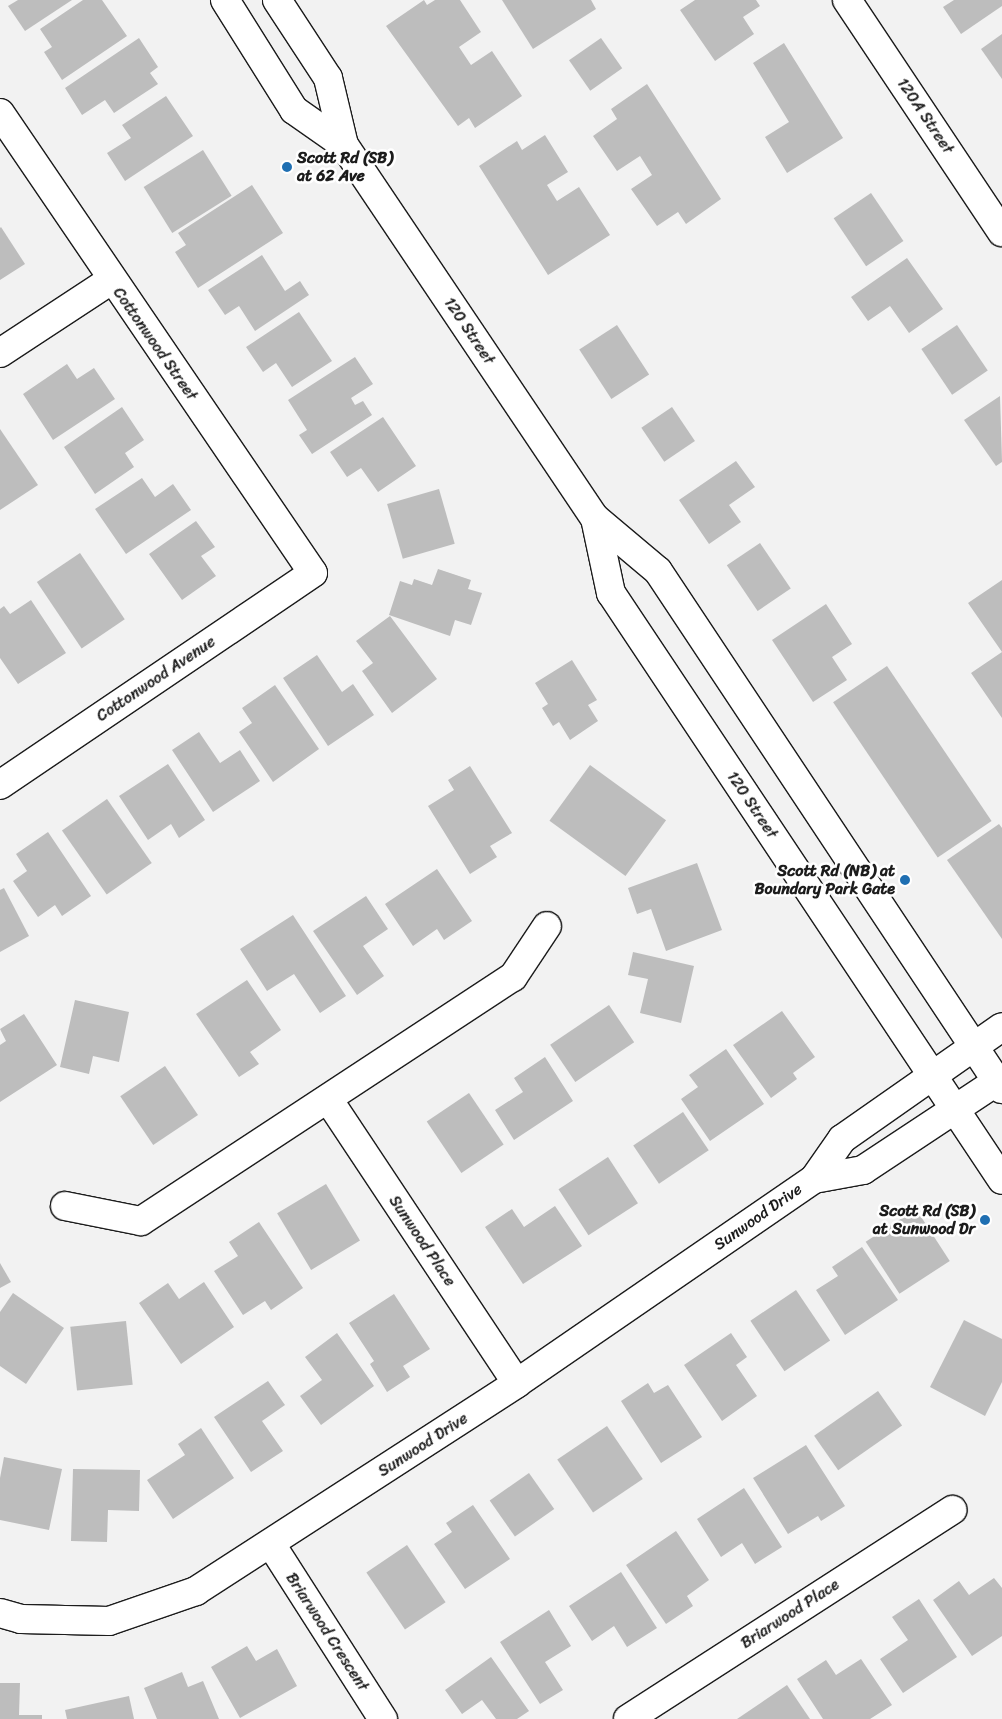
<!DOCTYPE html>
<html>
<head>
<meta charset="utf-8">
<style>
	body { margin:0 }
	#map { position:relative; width:1002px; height:1719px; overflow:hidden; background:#f2f2f2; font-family:Sriracha,sans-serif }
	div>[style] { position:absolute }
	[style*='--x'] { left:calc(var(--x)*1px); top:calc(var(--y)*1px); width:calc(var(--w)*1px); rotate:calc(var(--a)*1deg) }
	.building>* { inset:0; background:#bdbdbd; transform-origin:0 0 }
	.roads { filter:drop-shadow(1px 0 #1c1c1c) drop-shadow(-1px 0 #1c1c1c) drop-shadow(0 1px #1c1c1c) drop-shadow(0 -1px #1c1c1c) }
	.street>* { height:28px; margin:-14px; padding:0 14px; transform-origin:14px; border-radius:14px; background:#fff }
	.secondary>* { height:28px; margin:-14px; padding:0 14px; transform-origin:14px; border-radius:14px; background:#fff }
	.dots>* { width:14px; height:14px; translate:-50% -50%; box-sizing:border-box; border:2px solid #fff; border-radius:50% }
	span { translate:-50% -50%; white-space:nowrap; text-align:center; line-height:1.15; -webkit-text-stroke:5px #fff; paint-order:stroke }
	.street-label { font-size:16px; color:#1c1c1c }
	.poi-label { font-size:16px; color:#1c1c1c; font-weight:700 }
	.left { translate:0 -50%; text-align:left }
	.right { translate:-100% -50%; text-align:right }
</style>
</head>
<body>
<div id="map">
	<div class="building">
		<div style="clip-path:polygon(18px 0,72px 0,25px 31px,8px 6px)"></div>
		<div style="clip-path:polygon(83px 0,102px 0,127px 36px,62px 80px,44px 52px,52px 47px,40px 29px)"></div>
		<div style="clip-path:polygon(424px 0,427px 5px,435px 0,460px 0,481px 32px,459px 47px,471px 65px,492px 51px,522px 96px,475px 128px,469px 118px,458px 126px,386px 26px)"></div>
		<div style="clip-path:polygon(502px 0,591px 0,596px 9px,533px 49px)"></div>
		<div style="clip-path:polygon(695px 0,756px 0,760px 6px,743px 17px,754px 34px,715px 61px,680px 10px)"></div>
		<div style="clip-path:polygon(954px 0,1002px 0,1002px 6px,961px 34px,943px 7px)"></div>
		<div style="clip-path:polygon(1002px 34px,1002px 79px,981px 49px)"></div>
		<div style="clip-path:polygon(139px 38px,158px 67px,150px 73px,158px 84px,114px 113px,105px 100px,82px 115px,65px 88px)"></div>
		<div style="left:601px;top:38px;width:37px;height:39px;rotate:55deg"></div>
		<div style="clip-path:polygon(784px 43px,843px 138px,787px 173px,765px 137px,789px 122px,753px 63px)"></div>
		<div style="clip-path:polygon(647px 84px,721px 199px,686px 224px,678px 212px,657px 226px,631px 189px,652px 175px,640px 156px,617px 171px,593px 136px,617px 119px,611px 109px)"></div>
		<div style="clip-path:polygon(166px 96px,193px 136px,125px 181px,107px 153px,131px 138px,122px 125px)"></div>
		<div style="clip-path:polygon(545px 135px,568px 172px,547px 185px,557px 201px,579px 187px,610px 235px,548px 275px,479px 166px,517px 141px,522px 150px)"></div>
		<div style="left:203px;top:150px;width:54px;height:70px;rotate:58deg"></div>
		<div style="clip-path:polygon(252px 185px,283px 233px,198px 288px,175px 252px,186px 245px,178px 233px)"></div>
		<div style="left:871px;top:193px;width:58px;height:45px;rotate:56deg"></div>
		<div style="clip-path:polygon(1px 227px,25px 264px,0 280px,0 228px)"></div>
		<div style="clip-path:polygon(262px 255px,285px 291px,300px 281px,309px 295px,255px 331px,239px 306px,225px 315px,208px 290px)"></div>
		<div style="clip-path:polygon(907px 258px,943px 309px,909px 333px,890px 306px,868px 321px,851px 297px)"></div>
		<div style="clip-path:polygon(299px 312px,332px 361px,292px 387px,276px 363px,263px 372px,246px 347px)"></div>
		<div style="left:617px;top:325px;width:59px;height:45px;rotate:57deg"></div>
		<div style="left:957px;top:325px;width:55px;height:43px;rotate:56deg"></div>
		<div style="clip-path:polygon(355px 357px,373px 384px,351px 398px,355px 405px,363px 401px,372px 415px,312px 454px,299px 435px,307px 430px,288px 400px)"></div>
		<div style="clip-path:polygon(67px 364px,77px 379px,94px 368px,115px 399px,53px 440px,23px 394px)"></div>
		<div style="clip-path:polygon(1000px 396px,1002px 462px,996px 466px,964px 420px)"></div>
		<div style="clip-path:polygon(122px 407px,144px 440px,125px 453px,134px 467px,95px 494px,64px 447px)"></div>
		<div style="left:672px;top:407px;width:41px;height:37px;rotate:56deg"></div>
		<div style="clip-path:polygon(383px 417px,416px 466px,378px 492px,361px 468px,347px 477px,330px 452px)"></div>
		<div style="clip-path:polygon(0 429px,38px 485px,0 510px)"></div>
		<div style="clip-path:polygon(736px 461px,755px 487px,729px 505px,741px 522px,709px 544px,679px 500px)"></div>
		<div style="clip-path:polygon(142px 478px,155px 497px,173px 484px,191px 510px,126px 554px,95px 509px)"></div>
		<div style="left:439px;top:489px;width:57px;height:54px;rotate:74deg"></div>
		<div style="clip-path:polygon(196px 521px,215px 547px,201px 556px,216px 576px,182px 600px,149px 554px)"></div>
		<div style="left:760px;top:543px;width:55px;height:40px;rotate:56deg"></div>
		<div style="left:80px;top:553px;width:80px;height:52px;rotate:56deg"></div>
		<div style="clip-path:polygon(438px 569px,471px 580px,468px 589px,482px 593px,471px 625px,455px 620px,450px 636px,389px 615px,400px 581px,412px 585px,414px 579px,432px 585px)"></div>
		<div style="clip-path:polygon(1002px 580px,1002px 718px,971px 673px,1002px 652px,968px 603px)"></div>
		<div style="clip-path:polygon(31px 600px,66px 653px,18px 684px,0 658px,0 609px,4px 606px,10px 614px)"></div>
		<div style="clip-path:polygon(826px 604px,852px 644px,832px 657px,847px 680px,813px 702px,772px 640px)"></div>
		<div style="clip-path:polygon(390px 616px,437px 679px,392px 713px,362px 671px,373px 663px,356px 641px)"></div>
		<div style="clip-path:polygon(317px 655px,342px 692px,353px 684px,374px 715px,328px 746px,283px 678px)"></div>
		<div style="clip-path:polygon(572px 660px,597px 700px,588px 705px,598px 721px,570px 740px,559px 722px,553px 726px,542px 708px,548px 704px,535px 683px)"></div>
		<div style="left:887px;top:666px;width:187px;height:65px;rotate:56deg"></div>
		<div style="clip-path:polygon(275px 685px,319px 749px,273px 782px,239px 732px,252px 723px,242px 708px)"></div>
		<div style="clip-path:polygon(199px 732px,220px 763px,240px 750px,260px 781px,213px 812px,172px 750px)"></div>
		<div style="clip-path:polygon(168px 764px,205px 820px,179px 838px,171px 824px,148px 840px,119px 796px)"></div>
		<div style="left:590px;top:765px;width:94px;height:69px;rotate:36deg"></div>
		<div style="clip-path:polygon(470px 766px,512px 833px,490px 846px,497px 857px,470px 874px,428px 806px,454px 790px,448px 780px)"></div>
		<div style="left:107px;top:799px;width:78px;height:55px;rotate:55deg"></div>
		<div style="clip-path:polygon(999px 824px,1002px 828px,1002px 939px,947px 860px)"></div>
		<div style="clip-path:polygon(48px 832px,91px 896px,62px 916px,55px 905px,38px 917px,13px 881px,27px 871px,16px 854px)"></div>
		<div style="clip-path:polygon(697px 863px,722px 930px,666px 951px,651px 909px,637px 914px,628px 888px)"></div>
		<div style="clip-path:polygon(437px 869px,472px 921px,444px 940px,437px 929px,413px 946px,385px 904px)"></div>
		<div style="clip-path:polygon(4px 888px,29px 936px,0 952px,0 890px)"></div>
		<div style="clip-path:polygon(366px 896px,388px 929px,363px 946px,384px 976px,357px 995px,313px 931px)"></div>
		<div style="clip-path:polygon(293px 915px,346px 996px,320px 1013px,294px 974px,267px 991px,240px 949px)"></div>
		<div style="clip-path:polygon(633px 952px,694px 966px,681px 1023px,640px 1013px,648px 979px,628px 975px)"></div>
		<div style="clip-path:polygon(247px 980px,281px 1030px,250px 1052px,259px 1064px,239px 1077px,196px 1014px)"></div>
		<div style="clip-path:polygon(75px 1000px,129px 1012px,119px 1062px,93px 1056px,89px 1074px,60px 1067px)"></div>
		<div style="left:609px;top:1005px;width:45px;height:71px;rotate:56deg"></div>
		<div style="clip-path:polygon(782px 1011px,815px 1057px,793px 1073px,797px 1079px,771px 1098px,733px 1045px)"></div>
		<div style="clip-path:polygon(24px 1014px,57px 1065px,0 1102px,0 1045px,6px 1041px,0 1029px)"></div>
		<div style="clip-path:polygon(726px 1049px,764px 1104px,710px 1141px,681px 1099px,698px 1087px,689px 1075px)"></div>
		<div style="clip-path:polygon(545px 1057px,573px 1101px,514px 1140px,495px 1110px,523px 1092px,514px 1078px)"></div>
		<div style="left:165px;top:1066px;width:59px;height:54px;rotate:56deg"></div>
		<div style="left:469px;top:1093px;width:62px;height:51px;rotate:56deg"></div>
		<div style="left:683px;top:1112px;width:46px;height:60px;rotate:56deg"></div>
		<div style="left:608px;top:1157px;width:55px;height:59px;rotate:57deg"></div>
		<div style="left:326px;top:1184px;width:66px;height:57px;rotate:59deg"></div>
		<div style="clip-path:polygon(555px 1206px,582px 1246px,523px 1284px,485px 1227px,512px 1209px,524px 1227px)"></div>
		<div style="left:916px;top:1209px;width:62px;height:60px;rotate:57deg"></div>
		<div style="clip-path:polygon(259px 1222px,303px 1288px,271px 1310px,265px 1301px,243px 1315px,214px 1271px,238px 1256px,229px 1242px)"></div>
		<div style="clip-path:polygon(862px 1247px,898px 1300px,845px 1335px,816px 1290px,838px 1276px,832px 1267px)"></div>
		<div style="clip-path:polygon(0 1263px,11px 1282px,0 1288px)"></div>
		<div style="clip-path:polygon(204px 1282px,234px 1327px,181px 1364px,139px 1303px,168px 1283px,179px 1299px)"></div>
		<div style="left:796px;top:1290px;width:61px;height:55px;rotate:56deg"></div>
		<div style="clip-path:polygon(13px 1293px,64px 1328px,26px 1384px,0 1366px,0 1312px)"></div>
		<div style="clip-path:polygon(394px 1294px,430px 1349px,403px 1366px,410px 1377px,387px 1392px,370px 1364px,374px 1361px,349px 1323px)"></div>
		<div style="clip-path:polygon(964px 1320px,1002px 1339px,1002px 1382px,985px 1416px,930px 1387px)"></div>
		<div style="left:126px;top:1321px;width:64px;height:56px;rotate:84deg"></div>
		<div style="clip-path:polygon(337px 1333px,374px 1386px,321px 1425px,300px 1396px,322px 1380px,305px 1357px)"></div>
		<div style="clip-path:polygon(731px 1333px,747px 1357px,736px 1365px,757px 1396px,722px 1421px,684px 1365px)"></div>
		<div style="clip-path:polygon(268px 1381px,285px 1405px,262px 1421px,283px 1451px,251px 1472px,214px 1417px)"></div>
		<div style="clip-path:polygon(648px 1383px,654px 1393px,668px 1385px,702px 1437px,661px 1463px,621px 1401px)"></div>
		<div style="left:878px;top:1391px;width:42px;height:78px;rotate:55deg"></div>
		<div style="left:607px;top:1426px;width:64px;height:60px;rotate:56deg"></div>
		<div style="clip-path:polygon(201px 1428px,234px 1478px,173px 1519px,147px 1480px,185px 1455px,178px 1444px)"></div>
		<div style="clip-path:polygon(806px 1445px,845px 1506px,821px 1521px,818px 1516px,788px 1534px,753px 1478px)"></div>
		<div style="clip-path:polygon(4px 1457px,62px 1469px,49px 1530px,0 1520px,0 1478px)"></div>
		<div style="clip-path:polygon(73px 1469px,140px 1470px,139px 1511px,108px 1510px,107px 1542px,71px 1541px)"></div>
		<div style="left:529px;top:1473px;width:44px;height:48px;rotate:55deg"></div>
		<div style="clip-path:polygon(744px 1488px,782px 1547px,755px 1564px,742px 1543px,721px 1557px,697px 1519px)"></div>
		<div style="clip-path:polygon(473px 1505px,510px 1559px,465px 1589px,434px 1544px,452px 1532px,446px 1523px)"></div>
		<div style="clip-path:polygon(676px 1531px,709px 1580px,687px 1596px,693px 1606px,666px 1624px,626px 1565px)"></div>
		<div style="left:407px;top:1545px;width:69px;height:49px;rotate:56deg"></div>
		<div style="clip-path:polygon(621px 1572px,657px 1628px,627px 1647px,614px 1626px,592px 1641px,569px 1606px)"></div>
		<div style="clip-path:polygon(994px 1578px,1002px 1588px,1002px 1636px,972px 1656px,933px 1600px,959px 1581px,969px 1595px)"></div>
		<div style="clip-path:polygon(919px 1599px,957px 1657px,903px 1693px,880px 1659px,908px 1640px,892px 1617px)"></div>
		<div style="clip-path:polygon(549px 1610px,571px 1646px,545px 1662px,563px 1690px,540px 1704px,500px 1642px)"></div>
		<div style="clip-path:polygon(247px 1646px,256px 1661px,277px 1649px,297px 1686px,240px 1718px,211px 1667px)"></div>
		<div style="clip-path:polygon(491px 1657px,529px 1711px,517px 1719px,496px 1719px,482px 1700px,462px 1714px,445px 1690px)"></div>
		<div style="clip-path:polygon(861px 1659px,892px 1705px,870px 1719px,823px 1719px,797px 1679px,826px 1660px,836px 1675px)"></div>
		<div style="clip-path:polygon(182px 1672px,188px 1687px,203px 1681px,219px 1719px,157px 1719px,144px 1688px)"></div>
		<div style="clip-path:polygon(0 1683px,20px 1683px,19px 1715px,42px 1715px,42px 1719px,0 1719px)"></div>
		<div style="clip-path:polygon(787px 1685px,810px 1719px,737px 1719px)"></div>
		<div style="clip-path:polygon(129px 1696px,134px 1719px,67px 1719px,65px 1710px)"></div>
	</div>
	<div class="roads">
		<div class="street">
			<div style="--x:847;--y:0;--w:279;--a:56.3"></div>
			<div style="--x:0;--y:113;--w:556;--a:55.77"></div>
			<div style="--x:313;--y:573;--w:378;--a:145.9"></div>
			<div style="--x:0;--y:353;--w:133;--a:-33.3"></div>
			<div style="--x:328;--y:1099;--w:341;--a:56.4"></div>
			<div style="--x:814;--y:1179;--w:50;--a:-10.4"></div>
			<div style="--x:863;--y:1170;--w:167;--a:-33.5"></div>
			<div style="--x:65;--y:1206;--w:77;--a:11.2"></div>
			<div style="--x:141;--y:1221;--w:445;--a:-33.3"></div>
			<div style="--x:513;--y:977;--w:61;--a:-56.3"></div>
			<div style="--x:271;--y:1544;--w:208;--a:57.4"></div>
			<div style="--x:0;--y:1613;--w:22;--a:16"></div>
			<div style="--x:21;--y:1619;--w:88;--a:1.3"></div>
			<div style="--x:109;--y:1621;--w:92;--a:-19"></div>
			<div style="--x:196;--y:1591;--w:382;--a:-32.9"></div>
			<div style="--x:517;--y:1383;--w:360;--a:-34.5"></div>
			<div style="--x:814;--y:1179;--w:49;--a:-55"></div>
			<div style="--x:842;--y:1139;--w:195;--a:-35"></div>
			<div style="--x:628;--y:1719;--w:386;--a:-32.8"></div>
		</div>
		<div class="secondary">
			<div style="--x:225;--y:0;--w:130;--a:57.9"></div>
			<div style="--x:294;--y:110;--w:61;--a:35"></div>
			<div style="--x:277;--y:0;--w:93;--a:56.8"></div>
			<div style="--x:328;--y:78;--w:69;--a:76.6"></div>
			<div style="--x:344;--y:145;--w:450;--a:56.1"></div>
			<div style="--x:595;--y:518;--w:82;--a:40.1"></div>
			<div style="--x:658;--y:571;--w:622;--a:56.41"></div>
			<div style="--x:595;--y:518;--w:77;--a:78"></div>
			<div style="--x:611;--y:593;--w:705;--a:56.33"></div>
		</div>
	</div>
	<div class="dots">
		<div style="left:287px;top:167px;background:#1f6fb2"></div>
		<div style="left:905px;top:880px;background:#1f6fb2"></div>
		<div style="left:985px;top:1220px;background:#1f6fb2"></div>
	</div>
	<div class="street-label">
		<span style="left:925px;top:116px;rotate:56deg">120A Street</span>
		<span style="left:469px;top:331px;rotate:56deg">120 Street</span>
		<span style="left:155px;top:344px;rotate:55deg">Cottonwood Street</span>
		<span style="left:156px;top:679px;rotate:-34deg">Cottonwood Avenue</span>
		<span style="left:752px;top:805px;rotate:56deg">120 Street</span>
		<span style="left:758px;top:1217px;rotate:-35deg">Sunwood Drive</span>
		<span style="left:422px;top:1241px;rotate:56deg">Sunwood Place</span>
		<span style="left:423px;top:1445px;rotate:-33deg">Sunwood Drive</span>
		<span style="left:790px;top:1614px;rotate:-33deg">Briarwood Place</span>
		<span style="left:327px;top:1632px;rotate:57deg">Briarwood Crescent</span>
	</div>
	<div class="poi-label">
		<span class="left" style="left:297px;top:167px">Scott Rd (SB)<br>at 62 Ave</span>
		<span class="right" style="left:895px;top:880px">Scott Rd (NB) at<br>Boundary Park Gate</span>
		<span class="right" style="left:975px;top:1220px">Scott Rd (SB)<br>at Sunwood Dr</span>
	</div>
</div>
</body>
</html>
